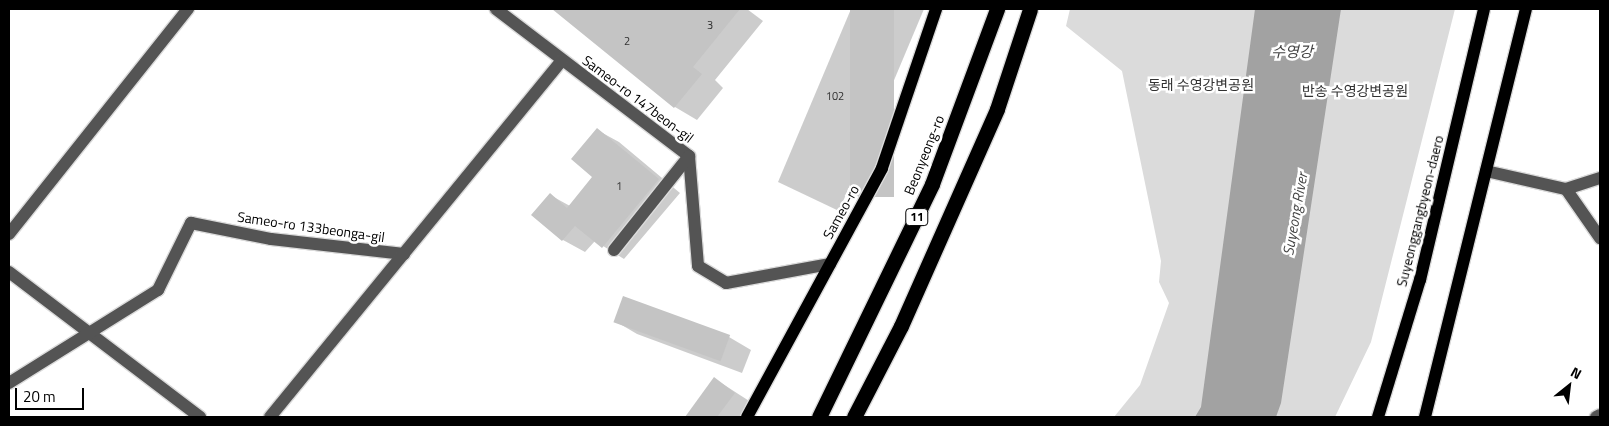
<!DOCTYPE html>
<html>
<head>
<meta charset="utf-8">
<style>
	body { margin:0 }
	#map { position:relative; width:1609px; height:426px; overflow:hidden; background:#fff; font-family:"Titillium Web","Noto Sans KR",sans-serif }
	div>[style] { position:absolute }
	[style*='--x'] { left:calc(var(--x)*1px); top:calc(var(--y)*1px); width:calc(var(--w)*1px); rotate:calc(var(--a)*1deg) }
	.green>* { inset:0; background:#dbdbdb }
	.water>* { inset:0; background:#a2a2a2 }
	.shadow>* { inset:0; background:#0003 }
	.building>* { inset:0; background:#c4c4c4; transform-origin:0 0 }
	.roads { filter:drop-shadow(1px 0 #dbdbdb) drop-shadow(-1px 0 #dbdbdb) drop-shadow(0 1px #dbdbdb) drop-shadow(0 -1px #dbdbdb) }
	.minor>* { height:12px; margin:-6px; padding:0 6px; transform-origin:6px; border-radius:6px; background:#545454 }
	.major>* { height:12px; margin:-6px; padding:0 6px; transform-origin:6px; border-radius:6px; background:#000 }
	.highway>* { height:15px; margin:-7.5px; padding:0 7.5px; transform-origin:7.5px; border-radius:7.5px; background:#000 }
	span { translate:-50% -50%; white-space:nowrap; text-align:center; line-height:1.15; -webkit-text-stroke:5px #fff; paint-order:stroke }
	.number-label { font-size:11px; color:#313131 }
	.number-label span { -webkit-text-stroke-width:0 }
	.shield-label span { padding:1px 4px; background:#fff; border:1px solid; border-radius:4px; -webkit-text-stroke-width:0 }
	.shield-label { font-size:12px; color:#000; font-weight:700 }
	.park-label { font-size:14px; color:#323232 }
	.street-label { font-size:14px; color:#000 }
	.water-label { font-size:15px; color:#434343; font-style:italic }
	.frame { position:absolute; inset:0; border:10px solid #000; pointer-events:none }
	.north { position:absolute; left:1544px; top:361px; width:50px; height:50px; -webkit-text-stroke:4px #fff; paint-order:stroke; rotate:29deg; font-size:14px; font-weight:700; line-height:20px; text-align:center; color:#000 }
	.north::after { content:''; display:block; margin:auto; width:18px; height:22px; background:#000; clip-path:polygon(50% 0,100% 100%,50% 72%,0 100%) }
	.scale { position:absolute; left:15px; top:388px; width:69px; height:22px; box-sizing:border-box; border:2px solid #000; border-top:0; padding-left:6px; font-size:15px; line-height:18px; white-space:nowrap; color:#000; -webkit-text-stroke:4px #fff; paint-order:stroke }
</style>
</head>
<body>
<div id="map">
	<div class="green">
		<div style="clip-path:polygon(1070px 9px,1455px 9px,1371px 342px,1335px 417px,1114px 417px,1140px 385px,1169px 303px,1159px 282px,1161px 261px,1122px 71px,1066px 26px)"></div>
	</div>
	<div class="water">
		<div style="clip-path:polygon(1255px 9px,1341px 9px,1281px 403px,1276px 417px,1195px 417px,1201px 407px)"></div>
	</div>
	<div class="shadow">
		<div style="clip-path:polygon(554px 9px,747px 9px,763px 21px,715px 80px,723px 88px,697px 120px,675px 107px)"></div>
		<div style="clip-path:polygon(851px 9px,924px 9px,839px 211px,778px 182px)"></div>
		<div style="clip-path:polygon(597px 130px,619px 142px,680px 193px,624px 259px,595px 241px,585px 252px,563px 240px,550px 195px,570px 206px,594px 177px)"></div>
		<div style="clip-path:polygon(615px 321px,729px 337px,751px 350px,742px 373px,637px 334px)"></div>
		<div style="clip-path:polygon(715px 379px,757px 406px,748px 417px,686px 417px)"></div>
	</div>
	<div class="building">
		<div style="clip-path:polygon(552px 9px,740px 9px,693px 67px,702px 74px,674px 108px)"></div>
		<div style="left:850px;top:9px;width:44px;height:188px"></div>
		<div style="clip-path:polygon(597px 128px,659px 179px,602px 248px,575px 226px,562px 241px,531px 215px,550px 193px,567px 208px,592px 177px,571px 159px)"></div>
		<div style="left:623px;top:296px;width:114px;height:28px;rotate:20deg"></div>
		<div style="clip-path:polygon(714px 377px,735px 393px,717px 417px,685px 417px)"></div>
	</div>
	<div class="roads">
		<div class="minor">
			<div style="--x:496;--y:9;--w:243;--a:37.3"></div>
			<div style="--x:689;--y:156;--w:110;--a:85.3"></div>
			<div style="--x:698;--y:266;--w:33;--a:31"></div>
			<div style="--x:726;--y:283;--w:106;--a:-10.4"></div>
			<div style="--x:1486;--y:171;--w:82;--a:12.7"></div>
			<div style="--x:1566;--y:189;--w:36;--a:-18"></div>
			<div style="--x:1566;--y:189;--w:60;--a:55.2"></div>
			<div style="--x:9;--y:234;--w:288;--a:-51.5"></div>
			<div style="--x:614;--y:250;--w:120;--a:-51.4"></div>
			<div style="--x:9;--y:272;--w:240;--a:37.2"></div>
			<div style="--x:9;--y:383;--w:176;--a:-32"></div>
			<div style="--x:158;--y:290;--w:75;--a:-63.8"></div>
			<div style="--x:191;--y:223;--w:82;--a:11.3"></div>
			<div style="--x:271;--y:239;--w:134;--a:6.4"></div>
			<div style="--x:270;--y:417;--w:461;--a:-50.7"></div>
			<div style="--x:1596;--y:417;--w:4;--a:-27"></div>
		</div>
		<div class="major">
			<div style="--x:747;--y:417;--w:283;--a:-61.5"></div>
			<div style="--x:882;--y:168;--w:168;--a:-71.2"></div>
			<div style="--x:1378;--y:417;--w:143;--a:-73"></div>
			<div style="--x:1420;--y:280;--w:278;--a:-76.7"></div>
			<div style="--x:1425;--y:417;--w:420;--a:-76.1"></div>
		</div>
		<div class="highway">
			<div style="--x:819;--y:417;--w:259;--a:-64.1"></div>
			<div style="--x:932;--y:184;--w:187;--a:-69.6"></div>
			<div style="--x:854;--y:417;--w:102;--a:-62.7"></div>
			<div style="--x:901;--y:326;--w:237;--a:-66.1"></div>
			<div style="--x:997;--y:109;--w:105;--a:-71.7"></div>
		</div>
	</div>
	<div class="number-label">
		<span style="left:710px;top:25px">3</span>
		<span style="left:627px;top:41px">2</span>
		<span style="left:835px;top:96px">102</span>
		<span style="left:619px;top:186px">1</span>
	</div>
	<div class="shield-label">
		<span style="left:917px;top:217px">11</span>
	</div>
	<div class="park-label">
		<span style="left:1201px;top:85px">동래 수영강변공원</span>
		<span style="left:1355px;top:91px">반송 수영강변공원</span>
	</div>
	<div class="street-label">
		<span style="left:638px;top:99px;rotate:37deg">Sameo-ro 147beon-gil</span>
		<span style="left:924px;top:155px;rotate:-68deg">Beonyeong-ro</span>
		<span style="left:1420px;top:211px;rotate:-76deg">Suyeonggangbyeon-daero</span>
		<span style="left:841px;top:212px;rotate:-61deg">Sameo-ro</span>
		<span style="left:311px;top:227px;rotate:8deg">Sameo-ro 133beonga-gil</span>
	</div>
	<div class="water-label">
		<span style="left:1292px;top:52px">수영강</span>
		<span style="left:1295px;top:214px;rotate:-80deg">Suyeong River</span>
	</div>
	<div class="frame"></div>
	<div class="north">N</div>
	<div class="scale">20 m</div>
</div>
</body>
</html>
